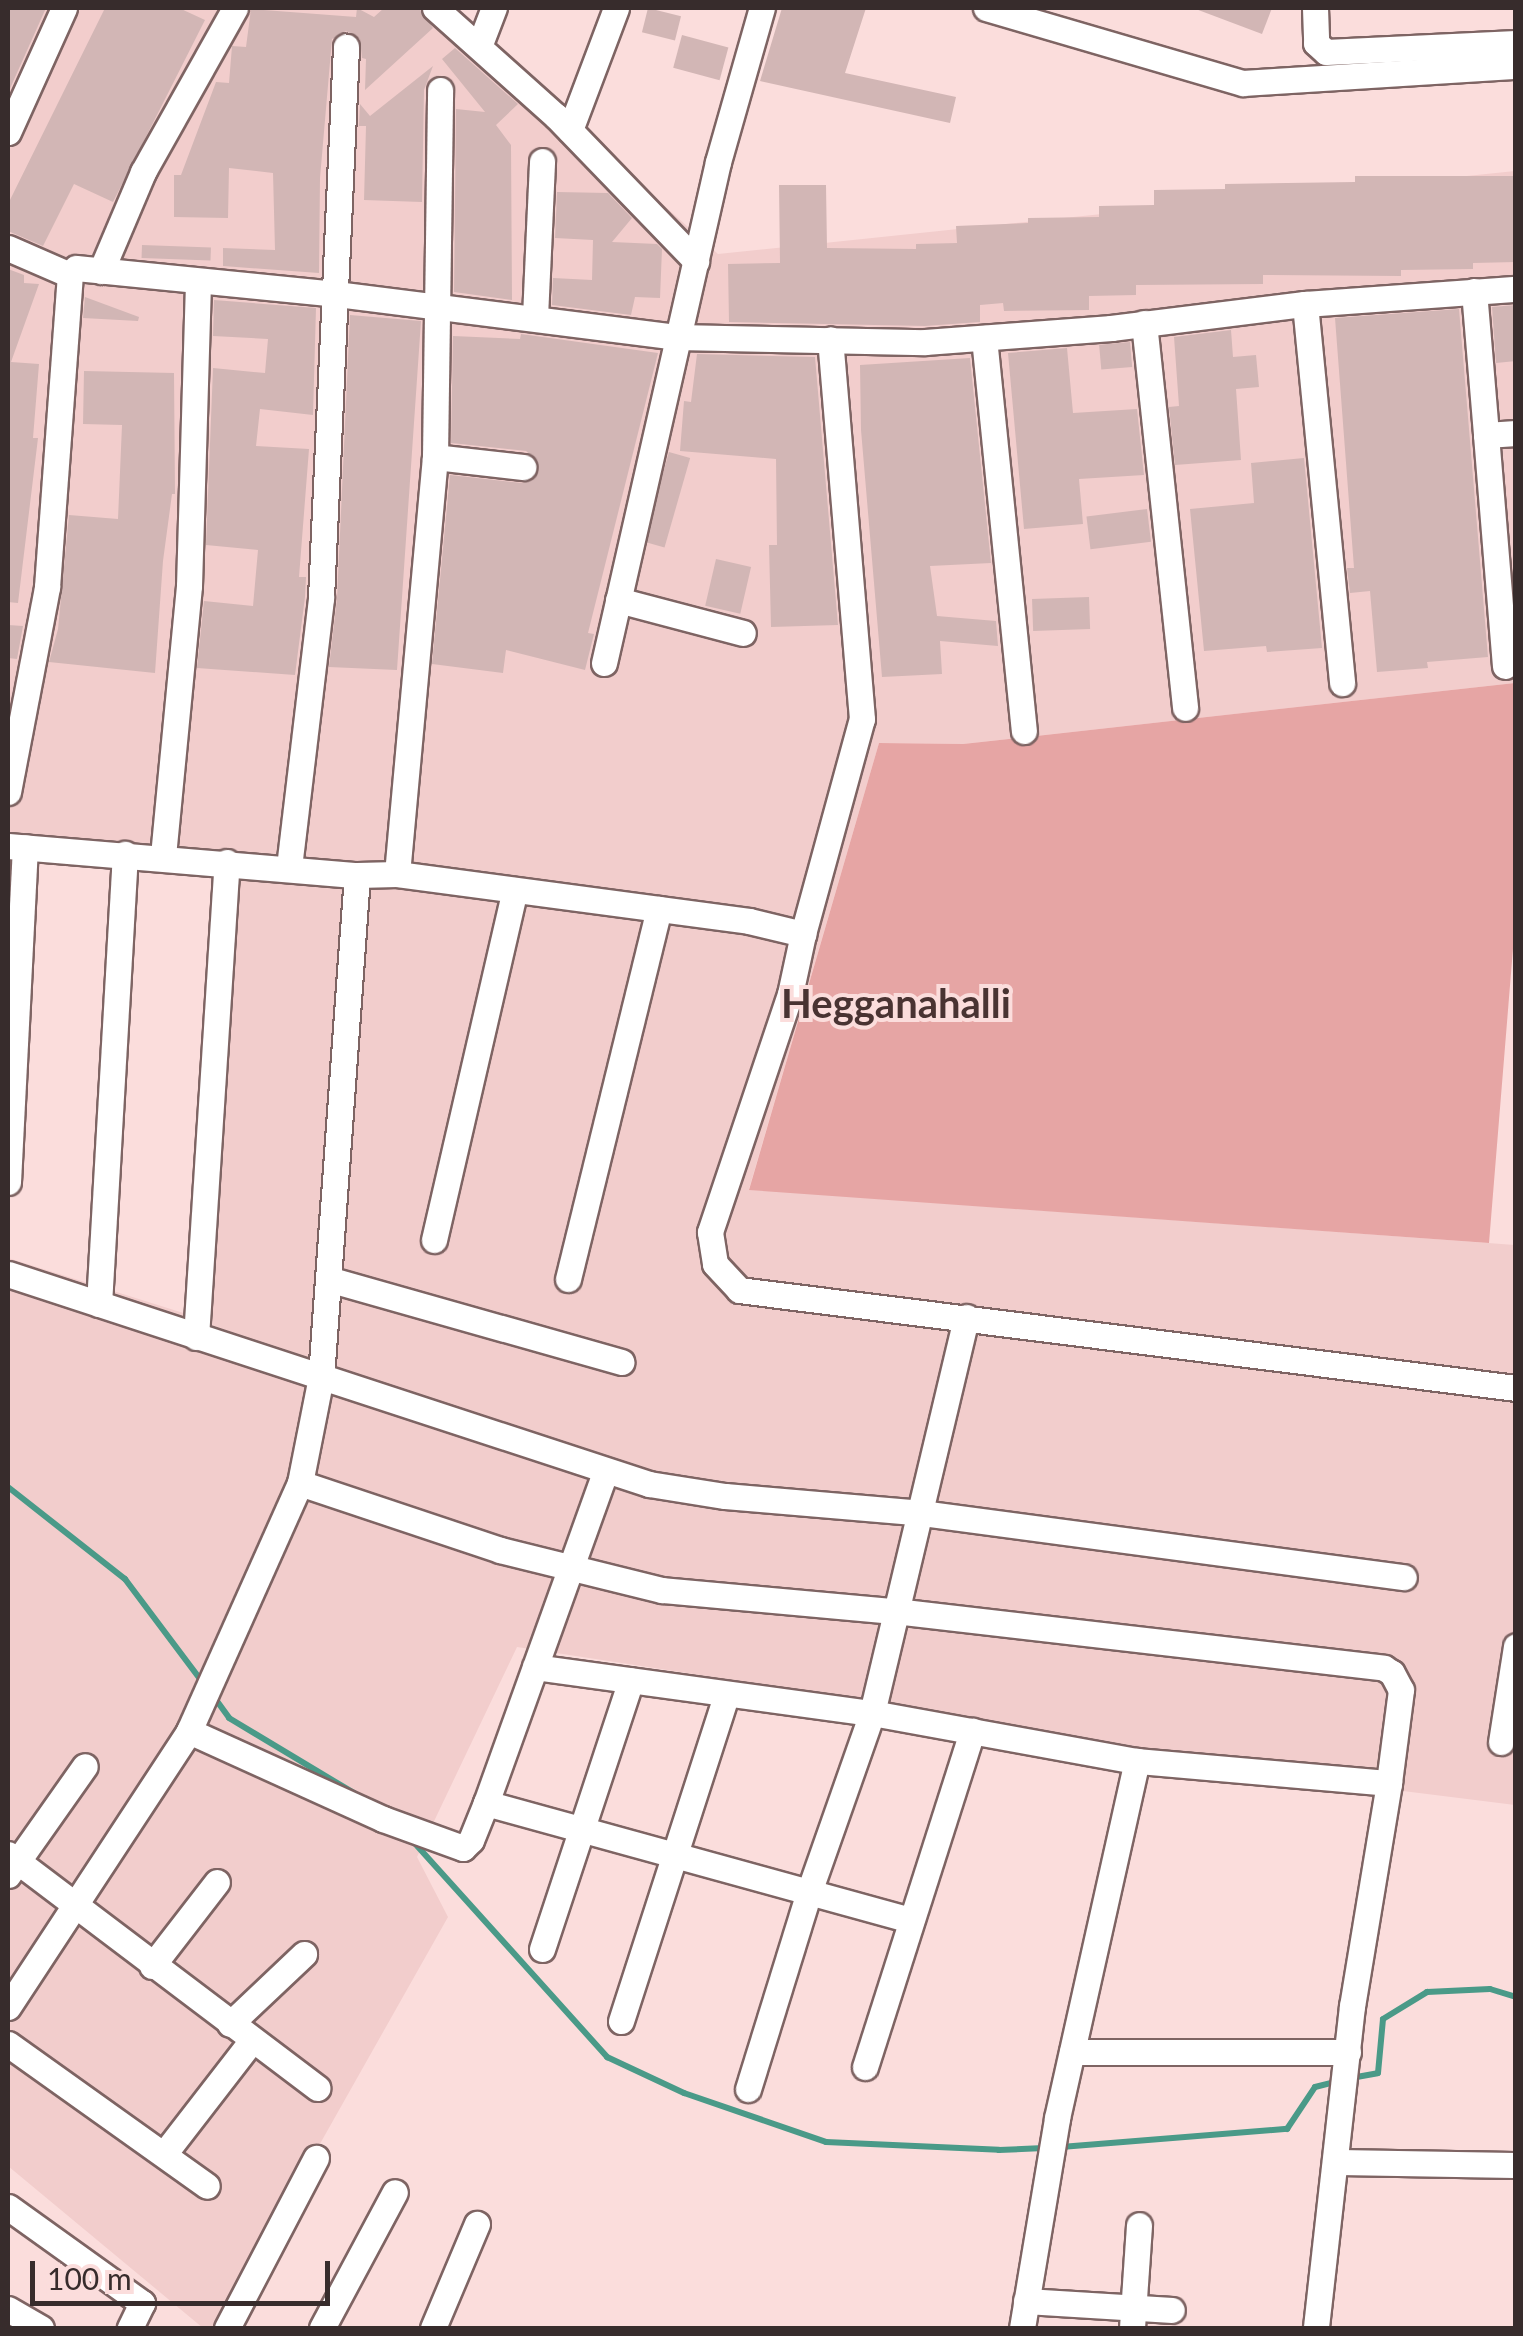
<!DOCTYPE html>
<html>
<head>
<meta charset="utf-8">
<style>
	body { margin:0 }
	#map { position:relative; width:1523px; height:2336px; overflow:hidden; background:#fbdddc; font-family:Lato,sans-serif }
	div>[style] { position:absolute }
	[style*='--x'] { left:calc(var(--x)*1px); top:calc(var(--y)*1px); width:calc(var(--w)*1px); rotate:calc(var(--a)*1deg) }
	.built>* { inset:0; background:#f2cdcc }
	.green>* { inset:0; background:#e6a5a4 }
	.stream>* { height:6px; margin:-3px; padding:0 3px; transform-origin:3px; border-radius:3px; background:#4a9a88 }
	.building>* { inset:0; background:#d2b6b5; transform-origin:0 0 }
	.roads { filter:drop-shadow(2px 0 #7e6463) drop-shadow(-2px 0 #7e6463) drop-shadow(0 2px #7e6463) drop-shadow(0 -2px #7e6463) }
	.street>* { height:25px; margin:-12.5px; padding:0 12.5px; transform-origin:12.5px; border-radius:12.5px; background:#fff }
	span { translate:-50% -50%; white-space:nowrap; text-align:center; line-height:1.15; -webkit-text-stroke:8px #fbdddc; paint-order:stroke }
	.quarter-label { font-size:40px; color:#493332; font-weight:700 }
	.frame { position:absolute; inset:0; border:10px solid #372c2c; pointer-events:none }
	.scale { position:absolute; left:30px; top:2261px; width:300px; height:45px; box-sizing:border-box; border:5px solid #372c2c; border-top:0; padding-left:12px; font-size:30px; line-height:35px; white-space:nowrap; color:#372c2c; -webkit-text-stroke:8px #fbdddc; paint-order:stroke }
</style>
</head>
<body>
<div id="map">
	<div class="built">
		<div style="clip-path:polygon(8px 8px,445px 8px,718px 254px,1515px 171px,1515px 683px,963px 744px,879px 743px,749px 1189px,1515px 1245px,1515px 1805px,1379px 1788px,890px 1704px,517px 1647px,417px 1857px,448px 1917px,216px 2328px,203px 2328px,8px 2166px,8px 1258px,212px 1322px,241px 875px,8px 856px)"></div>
	</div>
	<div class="green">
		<div style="clip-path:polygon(1515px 683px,1516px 912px,1489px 1243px,749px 1190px,879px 743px,963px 744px)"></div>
	</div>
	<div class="stream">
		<div style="--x:8;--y:1487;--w:149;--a:38.2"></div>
		<div style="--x:125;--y:1579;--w:130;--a:53.1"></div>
		<div style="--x:214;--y:1697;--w:26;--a:54"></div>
		<div style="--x:229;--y:1718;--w:146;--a:31"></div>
		<div style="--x:410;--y:1838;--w:295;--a:48"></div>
		<div style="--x:607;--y:2057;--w:85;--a:25.1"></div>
		<div style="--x:684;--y:2093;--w:150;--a:19"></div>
		<div style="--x:826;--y:2142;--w:173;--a:2.6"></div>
		<div style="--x:999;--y:2150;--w:45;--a:-2.5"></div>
		<div style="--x:1351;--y:2078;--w:27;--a:-10"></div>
		<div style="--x:1378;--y:2073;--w:54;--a:-84.7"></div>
		<div style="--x:1383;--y:2019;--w:52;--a:-31.5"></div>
		<div style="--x:1427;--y:1992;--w:63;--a:-2.7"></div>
		<div style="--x:1490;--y:1989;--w:27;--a:17"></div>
		<div style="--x:1061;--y:2147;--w:227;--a:-4.6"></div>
		<div style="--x:1287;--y:2129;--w:50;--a:-56.3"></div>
		<div style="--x:1315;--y:2087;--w:25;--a:-14"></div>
	</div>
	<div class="building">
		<div style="clip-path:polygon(8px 8px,46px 8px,8px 93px)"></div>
		<div style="clip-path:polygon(105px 8px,179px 8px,205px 20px,113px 202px,74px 184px,43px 246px,8px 231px,8px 204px)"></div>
		<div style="clip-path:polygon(357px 8px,374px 17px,384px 8px,419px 8px,433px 28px,365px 90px,366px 59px,362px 58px,360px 39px,346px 31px,332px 39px,320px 178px,319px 273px,223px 266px,223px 248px,275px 250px,273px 173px,229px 168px,228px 218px,174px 217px,174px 175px,181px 175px,216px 82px,229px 83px,232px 46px,246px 47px,251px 9px,356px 17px)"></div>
		<div style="left:648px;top:8px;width:34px;height:25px;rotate:14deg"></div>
		<div style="clip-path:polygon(782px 8px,866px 8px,845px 73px,956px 97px,950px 123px,760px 81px)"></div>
		<div style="clip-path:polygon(1193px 8px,1272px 8px,1262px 34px)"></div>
		<div style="left:682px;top:35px;width:48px;height:34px;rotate:15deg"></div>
		<div style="clip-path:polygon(455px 48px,518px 104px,496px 125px,511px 145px,512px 300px,454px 292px,456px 109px,485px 112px,442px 59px)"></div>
		<div style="clip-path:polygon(433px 66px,424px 90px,422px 202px,364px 200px,366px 126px,359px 126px,360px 104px,370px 116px)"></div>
		<div style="clip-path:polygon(1355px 176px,1516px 176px,1516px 262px,1473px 263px,1473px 269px,1401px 270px,1401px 276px,1263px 275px,1263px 284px,1136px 285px,1136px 295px,1089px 296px,1089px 310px,1004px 311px,1003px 303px,980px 305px,980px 322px,925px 326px,729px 322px,728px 264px,780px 263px,779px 185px,826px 185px,827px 248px,916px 249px,916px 244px,957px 243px,956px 226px,1028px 223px,1028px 218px,1099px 217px,1099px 206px,1154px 205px,1154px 190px,1225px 189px,1225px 184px,1355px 182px)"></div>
		<div style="clip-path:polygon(557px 192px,608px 193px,632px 218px,612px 242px,657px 244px,662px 249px,660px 298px,635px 297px,631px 315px,552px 305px,553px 278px,592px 280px,593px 240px,555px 238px)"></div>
		<div style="left:142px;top:245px;width:69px;height:13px;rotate:2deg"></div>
		<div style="clip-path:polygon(8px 269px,24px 275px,24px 283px,39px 284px,11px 362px,39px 364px,33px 438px,38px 438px,18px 603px,8px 602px)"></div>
		<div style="clip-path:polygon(85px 297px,139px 317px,138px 321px,83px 318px)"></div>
		<div style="clip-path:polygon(214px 300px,316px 308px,313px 415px,260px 409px,256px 446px,309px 449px,299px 577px,306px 577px,305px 597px,295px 675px,197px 668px,204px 601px,253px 606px,258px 550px,206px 545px,213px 368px,265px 373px,268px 339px,213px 336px)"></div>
		<div style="clip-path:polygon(1516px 305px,1516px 361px,1496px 363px,1492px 307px)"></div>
		<div style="clip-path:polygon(1459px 309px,1488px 657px,1427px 662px,1428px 668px,1377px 672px,1370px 591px,1350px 593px,1347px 568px,1354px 568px,1335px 318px)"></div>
		<div style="clip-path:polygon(350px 315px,421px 321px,397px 670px,329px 667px,337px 599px)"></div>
		<div style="clip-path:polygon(1231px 330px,1233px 357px,1256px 355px,1259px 387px,1236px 389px,1241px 460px,1175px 465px,1169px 407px,1179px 406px,1174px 337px)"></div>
		<div style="clip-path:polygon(521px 334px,658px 353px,588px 633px,594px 634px,585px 670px,506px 650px,503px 673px,432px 664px,450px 475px,522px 483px,535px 477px,539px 468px,537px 460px,526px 451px,451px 443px,453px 336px,520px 339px)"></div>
		<div style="left:1130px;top:342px;width:25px;height:31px;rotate:85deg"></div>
		<div style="clip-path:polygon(1067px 348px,1073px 413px,1137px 409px,1144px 475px,1079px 479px,1083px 524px,1024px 529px,1008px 353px)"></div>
		<div style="clip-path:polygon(697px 354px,815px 357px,838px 625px,771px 627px,769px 545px,777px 545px,776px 459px,680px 451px,684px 401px,691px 402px)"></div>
		<div style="clip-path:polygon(970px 358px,991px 563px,930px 566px,937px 616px,996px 621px,998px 646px,940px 641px,942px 674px,882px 677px,861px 430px,860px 365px)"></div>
		<div style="clip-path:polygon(84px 371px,174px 373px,175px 494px,172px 494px,163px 561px,155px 673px,49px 662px,58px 629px,69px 515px,118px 519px,122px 425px,83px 424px)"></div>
		<div style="left:669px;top:452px;width:22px;height:93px;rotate:16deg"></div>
		<div style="clip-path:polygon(1304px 458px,1322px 648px,1267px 652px,1266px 646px,1204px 651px,1190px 509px,1254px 503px,1251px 463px)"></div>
		<div style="left:1147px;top:509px;width:33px;height:61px;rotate:83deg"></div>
		<div style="left:716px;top:559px;width:36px;height:48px;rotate:13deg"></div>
		<div style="left:1089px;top:597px;width:32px;height:57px;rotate:88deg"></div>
		<div style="clip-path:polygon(8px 625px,23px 626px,17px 659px,8px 658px)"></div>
	</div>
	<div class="roads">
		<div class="street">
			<div style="--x:435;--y:8;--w:162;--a:41.8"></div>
			<div style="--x:556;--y:116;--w:202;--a:46"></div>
			<div style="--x:986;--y:8;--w:268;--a:16.3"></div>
			<div style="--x:1243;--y:83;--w:274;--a:-3.6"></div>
			<div style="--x:1315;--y:8;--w:35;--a:88"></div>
			<div style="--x:1316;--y:43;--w:13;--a:42"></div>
			<div style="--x:1326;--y:52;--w:190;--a:-2.7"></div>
			<div style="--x:480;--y:44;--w:39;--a:-69"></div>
			<div style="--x:570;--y:130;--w:130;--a:-69.3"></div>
			<div style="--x:8;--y:132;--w:136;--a:-65.7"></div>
			<div style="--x:8;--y:248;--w:68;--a:23.5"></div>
			<div style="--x:70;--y:275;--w:9;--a:-49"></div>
			<div style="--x:76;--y:268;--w:261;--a:5.7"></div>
			<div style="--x:336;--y:294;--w:344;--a:7.2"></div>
			<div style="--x:677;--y:337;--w:248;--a:1.2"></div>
			<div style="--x:925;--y:342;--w:187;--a:-4.3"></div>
			<div style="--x:1111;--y:328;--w:195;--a:-7.1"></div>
			<div style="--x:1305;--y:304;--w:212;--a:-4.1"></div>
			<div style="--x:101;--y:271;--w:108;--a:-67"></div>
			<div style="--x:143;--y:172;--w:188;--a:-60.7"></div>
			<div style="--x:1474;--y:291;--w:144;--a:85.2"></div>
			<div style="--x:1305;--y:304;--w:381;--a:84.4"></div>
			<div style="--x:535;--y:317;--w:156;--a:-87.4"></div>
			<div style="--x:1144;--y:323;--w:387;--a:83.9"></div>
			<div style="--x:984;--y:338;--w:395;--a:84.2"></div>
			<div style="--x:435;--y:457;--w:89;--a:6.5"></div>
			<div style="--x:618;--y:600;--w:129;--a:14.8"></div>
			<div style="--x:604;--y:663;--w:514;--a:-77.18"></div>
			<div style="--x:718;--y:162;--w:160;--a:-74.1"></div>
			<div style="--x:1505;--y:666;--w:232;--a:-94.7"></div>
			<div style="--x:1486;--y:435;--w:30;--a:-4"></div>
			<div style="--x:8;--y:792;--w:209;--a:-79.2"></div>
			<div style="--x:47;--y:587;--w:313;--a:-85.8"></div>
			<div style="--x:8;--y:846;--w:350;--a:4.8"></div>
			<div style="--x:357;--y:875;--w:40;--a:-1.4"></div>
			<div style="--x:397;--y:874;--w:355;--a:7.6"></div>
			<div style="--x:749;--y:921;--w:56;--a:13.5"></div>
			<div style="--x:803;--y:934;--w:61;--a:102.2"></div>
			<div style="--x:790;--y:994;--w:251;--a:108.6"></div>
			<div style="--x:710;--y:1232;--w:32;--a:81"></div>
			<div style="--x:715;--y:1264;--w:35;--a:47"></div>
			<div style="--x:739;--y:1290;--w:783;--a:7.19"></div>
			<div style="--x:163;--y:856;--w:271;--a:-84.5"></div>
			<div style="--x:189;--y:586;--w:303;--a:-88.3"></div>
			<div style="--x:289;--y:867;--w:271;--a:-83.2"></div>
			<div style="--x:321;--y:598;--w:552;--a:-87.4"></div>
			<div style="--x:397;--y:874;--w:419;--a:-84.8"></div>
			<div style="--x:435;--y:457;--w:367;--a:-89.2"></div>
			<div style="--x:803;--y:934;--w:223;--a:-74.7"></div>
			<div style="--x:862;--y:719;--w:381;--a:-94.8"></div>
			<div style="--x:8;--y:1182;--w:335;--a:-87.1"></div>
			<div style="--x:434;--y:1240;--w:359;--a:-77"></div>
			<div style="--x:8;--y:1274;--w:675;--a:18.14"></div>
			<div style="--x:649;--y:1484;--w:77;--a:9"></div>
			<div style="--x:725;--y:1496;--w:198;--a:4.9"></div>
			<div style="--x:922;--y:1513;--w:486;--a:7.6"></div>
			<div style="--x:328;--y:1279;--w:305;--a:15.8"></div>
			<div style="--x:568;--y:1279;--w:381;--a:-76.2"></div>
			<div style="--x:99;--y:1304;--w:451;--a:-86.7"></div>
			<div style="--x:196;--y:1337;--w:476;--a:-86.3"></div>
			<div style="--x:300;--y:1483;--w:211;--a:18.5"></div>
			<div style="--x:500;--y:1550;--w:167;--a:13.9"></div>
			<div style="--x:662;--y:1590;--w:234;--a:5.2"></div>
			<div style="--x:895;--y:1611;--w:492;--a:6.6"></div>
			<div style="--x:1384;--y:1668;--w:9;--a:32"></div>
			<div style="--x:1392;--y:1673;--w:19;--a:62"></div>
			<div style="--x:1401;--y:1690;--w:94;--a:97.4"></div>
			<div style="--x:535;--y:1667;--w:340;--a:7.8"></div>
			<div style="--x:872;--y:1713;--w:269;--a:10.3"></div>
			<div style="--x:1137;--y:1761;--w:253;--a:5"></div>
			<div style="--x:1389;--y:1783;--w:226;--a:99.4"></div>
			<div style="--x:1352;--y:2006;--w:324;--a:96.4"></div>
			<div style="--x:189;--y:1731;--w:213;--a:24.4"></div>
			<div style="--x:383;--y:1819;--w:85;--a:19.9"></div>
			<div style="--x:463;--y:1848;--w:11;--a:-45"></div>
			<div style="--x:471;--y:1840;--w:40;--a:-68"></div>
			<div style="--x:486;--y:1803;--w:352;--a:-70.2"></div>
			<div style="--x:1501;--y:1742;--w:97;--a:-81.1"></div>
			<div style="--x:486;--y:1803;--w:441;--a:15.4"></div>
			<div style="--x:8;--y:1854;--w:388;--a:37.1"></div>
			<div style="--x:8;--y:1875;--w:133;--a:-54.8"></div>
			<div style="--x:542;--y:1949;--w:283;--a:-71.7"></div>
			<div style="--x:152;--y:1966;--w:106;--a:-52.3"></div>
			<div style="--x:8;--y:2007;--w:330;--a:-56.7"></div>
			<div style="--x:189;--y:1731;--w:272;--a:-65.9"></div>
			<div style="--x:300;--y:1483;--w:108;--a:-78.8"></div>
			<div style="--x:321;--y:1377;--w:503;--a:-85.9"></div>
			<div style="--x:621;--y:2021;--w:342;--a:-72.1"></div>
			<div style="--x:230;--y:2024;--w:102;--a:-43.4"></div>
			<div style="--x:8;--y:2044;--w:244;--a:35.5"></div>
			<div style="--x:1072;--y:2052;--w:276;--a:0"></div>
			<div style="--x:865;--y:2067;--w:353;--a:-72.3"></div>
			<div style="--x:748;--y:2089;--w:206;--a:-72.8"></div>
			<div style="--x:809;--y:1892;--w:190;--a:-70.6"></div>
			<div style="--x:872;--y:1713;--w:407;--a:-76.6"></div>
			<div style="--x:164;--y:2154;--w:144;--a:-52.3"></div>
			<div style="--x:1337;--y:2162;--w:179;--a:1"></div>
			<div style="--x:8;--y:2207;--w:165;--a:35.6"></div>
			<div style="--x:142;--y:2303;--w:28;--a:116"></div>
			<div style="--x:1026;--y:2301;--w:146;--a:3.5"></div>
			<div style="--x:8;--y:2309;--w:38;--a:30"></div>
			<div style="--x:227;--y:2328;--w:192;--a:-62.4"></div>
			<div style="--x:322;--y:2328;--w:154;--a:-61.8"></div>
			<div style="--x:433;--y:2328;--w:113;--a:-67.1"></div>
			<div style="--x:1022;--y:2328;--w:213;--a:-80.5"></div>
			<div style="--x:1057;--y:2118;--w:366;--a:-77.4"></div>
			<div style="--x:1132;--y:2328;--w:103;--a:-86.1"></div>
		</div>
	</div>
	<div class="quarter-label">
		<span style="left:896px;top:1003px">Hegganahalli</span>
	</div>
	<div class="frame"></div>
	<div class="scale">100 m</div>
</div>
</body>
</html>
